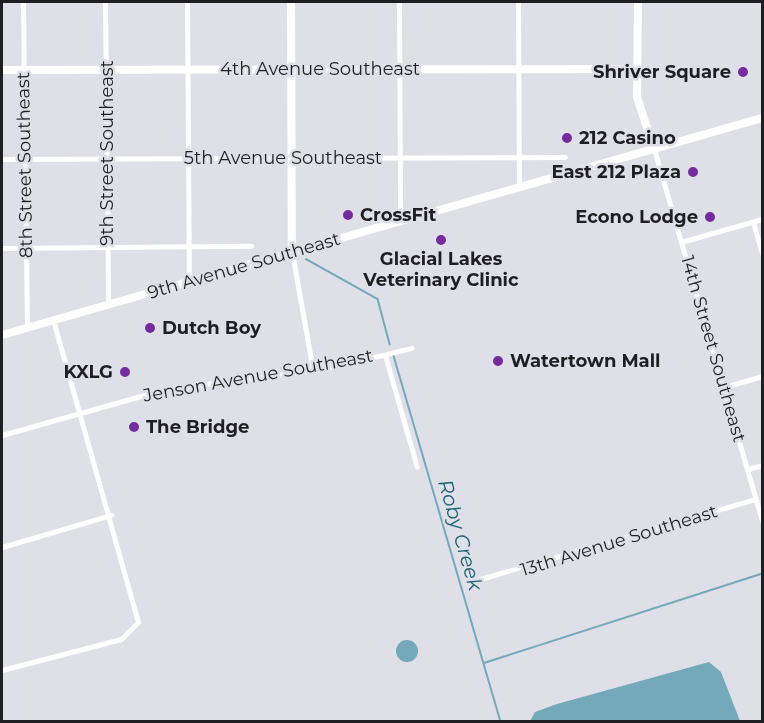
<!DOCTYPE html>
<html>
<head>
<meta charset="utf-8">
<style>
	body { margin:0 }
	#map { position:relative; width:764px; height:723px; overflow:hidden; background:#dfdfe8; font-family:Montserrat,sans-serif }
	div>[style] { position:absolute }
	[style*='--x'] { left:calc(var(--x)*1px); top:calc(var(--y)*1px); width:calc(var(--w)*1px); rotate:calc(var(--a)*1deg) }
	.water>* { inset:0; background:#73a9bb }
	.round { border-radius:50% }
	.stream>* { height:1.5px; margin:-0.75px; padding:0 0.75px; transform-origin:0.75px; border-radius:0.75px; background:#73a9bb }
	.street>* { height:5px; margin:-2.5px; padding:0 2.5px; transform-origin:2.5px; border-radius:2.5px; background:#fff }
	.secondary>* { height:8px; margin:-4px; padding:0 4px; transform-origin:4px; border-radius:4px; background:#fff }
	.primary>* { height:8px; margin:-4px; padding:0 4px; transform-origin:4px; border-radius:4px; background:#fff }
	.dots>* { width:16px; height:16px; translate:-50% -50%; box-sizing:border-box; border:3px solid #dfdfe8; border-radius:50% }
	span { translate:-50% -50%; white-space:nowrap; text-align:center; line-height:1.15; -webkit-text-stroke:5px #dfdfe8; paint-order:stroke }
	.street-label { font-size:18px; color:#1f1f23 }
	.poi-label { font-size:18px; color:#1f1f23; font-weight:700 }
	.right { translate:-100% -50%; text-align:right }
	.left { translate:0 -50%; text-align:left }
	.water-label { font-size:20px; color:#196174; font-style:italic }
	.frame { position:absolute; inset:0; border:3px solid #1f1f23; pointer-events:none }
</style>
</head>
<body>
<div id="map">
	<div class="water">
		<div class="round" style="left:396px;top:640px;width:22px;height:22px"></div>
		<div style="clip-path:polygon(709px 662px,721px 672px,740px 721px,530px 721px,535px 712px,557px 704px)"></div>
	</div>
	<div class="stream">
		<div style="--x:306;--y:259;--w:82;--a:29.1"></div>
		<div style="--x:378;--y:299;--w:47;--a:75.1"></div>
		<div style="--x:394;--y:356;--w:381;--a:73.7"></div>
		<div style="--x:484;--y:663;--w:292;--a:-17.8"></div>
	</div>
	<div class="street">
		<div style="--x:23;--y:2;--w:326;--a:89.3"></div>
		<div style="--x:105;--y:2;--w:303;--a:89.4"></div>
		<div style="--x:187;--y:2;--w:279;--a:89.6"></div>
		<div style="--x:399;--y:2;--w:219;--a:89.7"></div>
		<div style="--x:518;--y:2;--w:185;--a:89.7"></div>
		<div style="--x:654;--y:149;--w:387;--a:73.8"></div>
		<div style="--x:2;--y:159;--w:563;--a:-0.2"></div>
		<div style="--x:753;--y:222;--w:32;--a:74"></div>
		<div style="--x:681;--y:242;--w:84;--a:-15.9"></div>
		<div style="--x:2;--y:248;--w:249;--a:-0.5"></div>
		<div style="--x:292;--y:252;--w:121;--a:80"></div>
		<div style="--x:385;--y:355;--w:116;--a:74.1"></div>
		<div style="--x:724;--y:387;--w:40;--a:-16"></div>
		<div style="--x:2;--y:435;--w:170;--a:-15.7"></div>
		<div style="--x:166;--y:389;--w:160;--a:-7.2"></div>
		<div style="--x:325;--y:369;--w:89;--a:-13.7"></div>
		<div style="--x:748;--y:469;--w:15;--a:-16"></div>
		<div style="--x:2;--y:547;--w:114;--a:-16.4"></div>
		<div style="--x:480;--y:579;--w:287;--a:-16.2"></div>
		<div style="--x:2;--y:670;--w:123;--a:-14.6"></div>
		<div style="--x:121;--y:639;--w:24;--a:-45"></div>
		<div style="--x:138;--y:622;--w:314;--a:-105.7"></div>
	</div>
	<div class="secondary">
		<div style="--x:291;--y:2;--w:250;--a:89.8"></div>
		<div style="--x:638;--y:2;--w:95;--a:90.6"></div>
		<div style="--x:637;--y:97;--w:55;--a:71.9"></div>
		<div style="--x:2;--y:70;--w:636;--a:-0.09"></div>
	</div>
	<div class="primary">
		<div style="--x:2;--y:335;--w:790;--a:-15.94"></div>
	</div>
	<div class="dots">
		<div style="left:743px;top:72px;background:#742b9e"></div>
		<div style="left:567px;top:138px;background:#742b9e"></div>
		<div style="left:693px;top:172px;background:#742b9e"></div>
		<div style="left:348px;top:215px;background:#742b9e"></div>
		<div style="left:710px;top:217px;background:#742b9e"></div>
		<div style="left:441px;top:240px;background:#742b9e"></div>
		<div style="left:150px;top:328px;background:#742b9e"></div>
		<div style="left:498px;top:361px;background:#742b9e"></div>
		<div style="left:125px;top:372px;background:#742b9e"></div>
		<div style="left:134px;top:427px;background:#742b9e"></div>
	</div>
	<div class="street-label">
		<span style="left:320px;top:69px">4th Avenue Southeast</span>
		<span style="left:107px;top:153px;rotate:-90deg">9th Street Southeast</span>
		<span style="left:283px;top:158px">5th Avenue Southeast</span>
		<span style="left:25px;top:165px;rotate:-91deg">8th Street Southeast</span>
		<span style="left:244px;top:266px;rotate:-16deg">9th Avenue Southeast</span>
		<span style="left:713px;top:349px;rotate:74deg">14th Street Southeast</span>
		<span style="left:258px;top:376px;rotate:-10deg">Jenson Avenue Southeast</span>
		<span style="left:619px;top:541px;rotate:-17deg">13th Avenue Southeast</span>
	</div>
	<div class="poi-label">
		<span class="right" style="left:731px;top:72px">Shriver Square</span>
		<span class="left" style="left:579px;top:138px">212 Casino</span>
		<span class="right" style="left:681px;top:172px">East 212 Plaza</span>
		<span class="left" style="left:360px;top:215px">CrossFit</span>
		<span class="right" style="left:698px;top:217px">Econo Lodge</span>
		<span style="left:441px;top:270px">Glacial Lakes<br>Veterinary Clinic</span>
		<span class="left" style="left:162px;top:328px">Dutch Boy</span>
		<span class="left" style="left:510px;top:361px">Watertown Mall</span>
		<span class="right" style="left:113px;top:372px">KXLG</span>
		<span class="left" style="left:146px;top:427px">The Bridge</span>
	</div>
	<div class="water-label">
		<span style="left:460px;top:535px;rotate:74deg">Roby Creek</span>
	</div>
	<div class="frame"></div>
</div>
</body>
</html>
